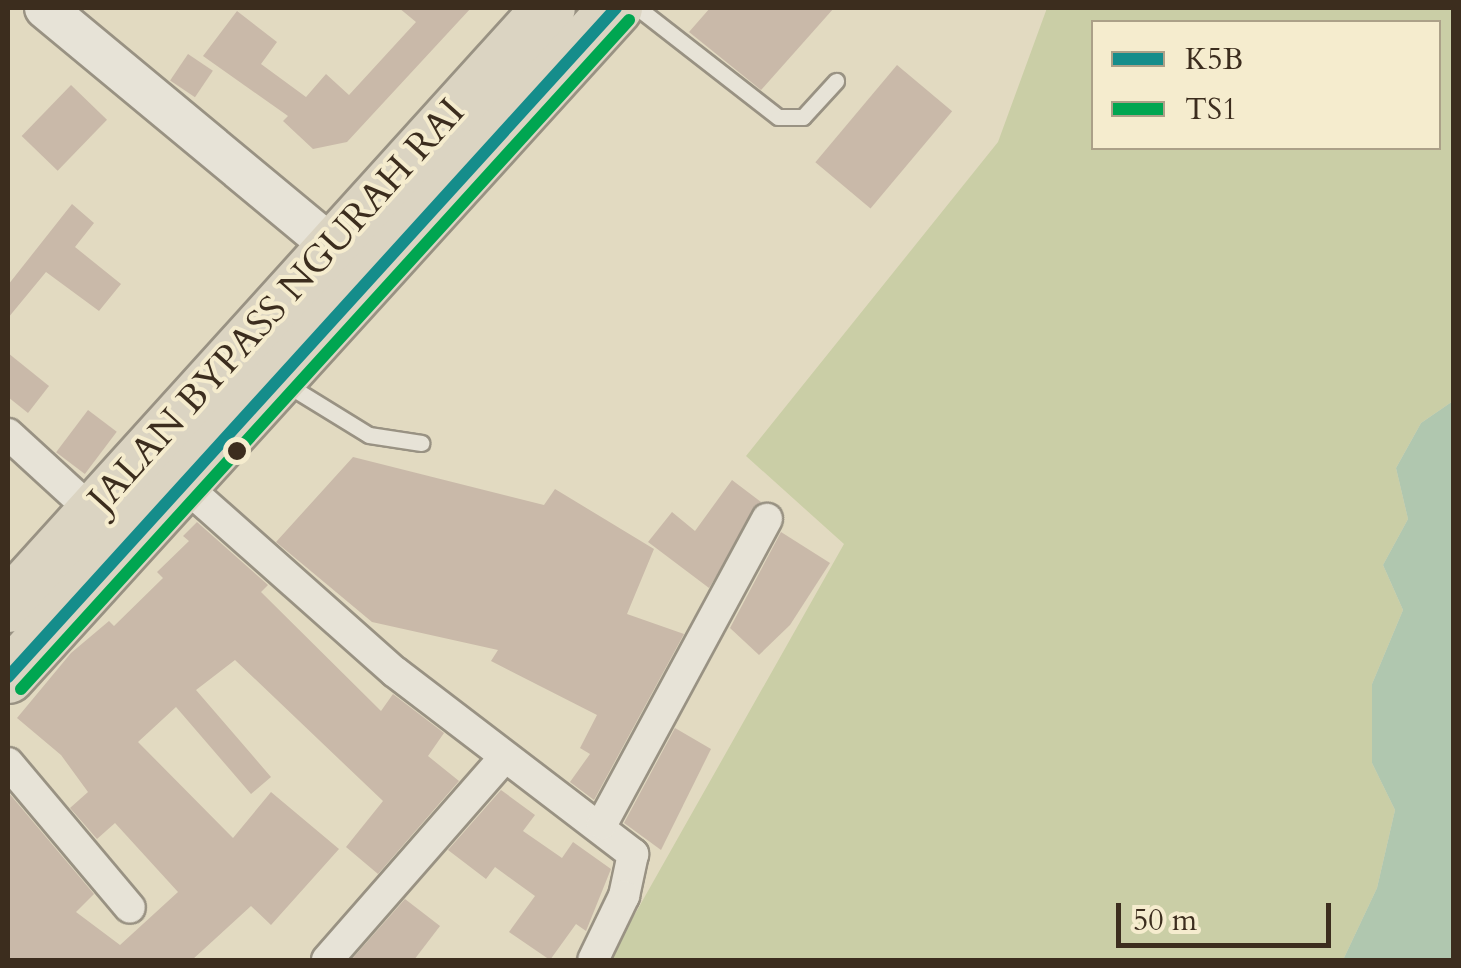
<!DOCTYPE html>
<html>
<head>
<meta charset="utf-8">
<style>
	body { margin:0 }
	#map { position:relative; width:1461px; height:968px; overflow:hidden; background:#e2dac1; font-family:Cardo,serif }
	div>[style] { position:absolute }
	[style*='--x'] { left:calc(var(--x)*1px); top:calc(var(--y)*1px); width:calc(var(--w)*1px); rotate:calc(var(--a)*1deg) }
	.green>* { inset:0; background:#cacea6 }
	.water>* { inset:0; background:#b0c7af }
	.building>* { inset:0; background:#c9b9a9; transform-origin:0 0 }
	.roads { filter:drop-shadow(2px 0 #999283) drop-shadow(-2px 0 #999283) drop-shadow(0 2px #999283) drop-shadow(0 -2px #999283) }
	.service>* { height:15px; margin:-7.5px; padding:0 7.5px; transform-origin:7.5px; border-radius:7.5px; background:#e7e3d7 }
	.minor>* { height:30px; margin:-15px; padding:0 15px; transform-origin:15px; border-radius:15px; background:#e7e3d7 }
	.tertiary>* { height:40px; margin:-20px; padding:0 20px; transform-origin:20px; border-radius:20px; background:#e7e3d7 }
	.trunk>* { height:52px; margin:-26px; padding:0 26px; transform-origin:26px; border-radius:26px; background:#dbd4c2 }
	.bus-1>* { height:12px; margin:-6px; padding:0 6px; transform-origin:6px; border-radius:6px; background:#158d8b }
	.bus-2>* { height:12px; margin:-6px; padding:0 6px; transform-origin:6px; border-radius:6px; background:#00a651 }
	.dots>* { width:28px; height:28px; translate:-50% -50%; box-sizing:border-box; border:5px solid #f5ecce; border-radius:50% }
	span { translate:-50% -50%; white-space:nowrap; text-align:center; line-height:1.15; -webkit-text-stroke:8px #f5ecce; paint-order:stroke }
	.street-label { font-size:38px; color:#3c2d1e }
	.frame { position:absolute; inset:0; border:10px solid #3c2d1e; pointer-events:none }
	.legend { position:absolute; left:1091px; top:20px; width:350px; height:130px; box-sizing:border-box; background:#f5ecce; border:2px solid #aba088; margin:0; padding:12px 18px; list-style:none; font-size:30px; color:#3c2d1e }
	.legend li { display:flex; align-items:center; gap:20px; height:50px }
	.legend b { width:50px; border:2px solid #aba088 }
	.scale { position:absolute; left:1116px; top:903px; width:215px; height:45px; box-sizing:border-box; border:5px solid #3c2d1e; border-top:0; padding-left:12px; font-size:30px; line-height:35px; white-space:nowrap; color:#3c2d1e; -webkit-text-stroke:8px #f5ecce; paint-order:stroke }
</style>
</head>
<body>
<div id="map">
	<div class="green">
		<div style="clip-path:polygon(evenodd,1047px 8px,1453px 8px,1453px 401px,1421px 423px,1396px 468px,1408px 519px,1383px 565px,1403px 610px,1372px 684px,1372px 763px,1395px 810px,1377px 888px,1343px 960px,609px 960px,844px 544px,746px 456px,998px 142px,1047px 8px,1094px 22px,1438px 22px,1438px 148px,1094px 148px,1094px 22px)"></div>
	</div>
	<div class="water">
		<div style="clip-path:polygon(1453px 401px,1453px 960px,1343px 960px,1377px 888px,1395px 810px,1372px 763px,1372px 684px,1403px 610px,1383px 565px,1408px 519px,1396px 468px,1421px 423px)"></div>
	</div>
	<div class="building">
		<div style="clip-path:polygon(399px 8px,471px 8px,347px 142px,313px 149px,283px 121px,288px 116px,203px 56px,237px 11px,277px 42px,261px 64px,306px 97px,326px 74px,349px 95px,416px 22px)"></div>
		<div style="clip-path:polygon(710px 8px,834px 8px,761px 90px,689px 32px)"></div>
		<div style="left:188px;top:54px;width:30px;height:32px;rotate:34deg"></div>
		<div style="left:897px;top:65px;width:72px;height:127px;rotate:40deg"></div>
		<div style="left:71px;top:85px;width:50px;height:71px;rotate:44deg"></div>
		<div style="clip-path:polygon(72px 204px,94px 223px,75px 247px,121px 284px,99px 311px,46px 272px,8px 318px,8px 285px)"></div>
		<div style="clip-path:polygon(8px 353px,49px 386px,28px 413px,8px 397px)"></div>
		<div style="left:88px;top:410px;width:36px;height:53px;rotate:37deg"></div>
		<div style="clip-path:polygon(353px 457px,544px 505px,555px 489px,654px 549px,627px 614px,684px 634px,594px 800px,570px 782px,590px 754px,580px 748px,597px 715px,491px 661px,498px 650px,372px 622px,276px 542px)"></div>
		<div style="clip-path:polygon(732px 480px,761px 502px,709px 588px,648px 542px,672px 512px,695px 531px)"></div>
		<div style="clip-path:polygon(197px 522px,268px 585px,261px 592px,381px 711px,393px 694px,444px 733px,428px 756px,459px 781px,378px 874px,346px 847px,383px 801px,235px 660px,196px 690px,271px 777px,251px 794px,176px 707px,138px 742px,233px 838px,271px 792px,339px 849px,271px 925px,251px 906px,192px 960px,8px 960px,8px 792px,94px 894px,76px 912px,120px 945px,178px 892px,115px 823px,97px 839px,70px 808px,88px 792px,61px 755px,17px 718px,71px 653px,109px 621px,114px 626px,163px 578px,157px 572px,189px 541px,183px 536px)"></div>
		<div style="clip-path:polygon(781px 532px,830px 563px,790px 625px,759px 655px,730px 628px)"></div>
		<div style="clip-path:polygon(675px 728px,711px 749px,661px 850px,624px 823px)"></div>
		<div style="clip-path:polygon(501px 790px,535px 815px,523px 831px,562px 858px,573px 842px,611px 869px,586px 931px,576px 924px,550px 960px,509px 932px,535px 896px,495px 867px,486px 879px,448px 850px)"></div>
		<div style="clip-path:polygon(405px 899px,440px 926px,414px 960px,351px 960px)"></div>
	</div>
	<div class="roads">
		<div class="service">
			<div style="--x:638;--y:8;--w:177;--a:37.9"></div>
			<div style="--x:778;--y:117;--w:25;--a:0"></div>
			<div style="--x:803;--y:117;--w:49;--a:-47.5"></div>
			<div style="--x:286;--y:384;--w:97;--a:31.6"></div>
			<div style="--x:369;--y:435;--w:53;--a:8.7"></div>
		</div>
		<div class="minor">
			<div style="--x:8;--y:434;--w:114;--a:42.5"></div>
			<div style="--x:183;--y:484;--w:283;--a:41.6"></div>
			<div style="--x:395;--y:672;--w:300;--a:37.4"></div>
			<div style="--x:633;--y:854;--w:43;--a:102.1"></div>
			<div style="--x:624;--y:896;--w:71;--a:115.8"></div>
			<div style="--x:8;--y:763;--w:189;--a:49.9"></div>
			<div style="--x:602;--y:824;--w:347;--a:-61.6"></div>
			<div style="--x:327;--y:960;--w:267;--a:-48.8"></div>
		</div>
		<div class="tertiary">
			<div style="--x:45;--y:8;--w:373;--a:39.7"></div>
		</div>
		<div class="trunk">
			<div style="--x:8;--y:606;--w:806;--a:-47.86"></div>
			<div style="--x:8;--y:677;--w:904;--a:-47.73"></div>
		</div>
	</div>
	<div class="bus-1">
		<div style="--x:8;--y:677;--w:904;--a:-47.73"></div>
	</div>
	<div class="bus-2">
		<div style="--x:21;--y:689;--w:904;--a:-47.73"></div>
	</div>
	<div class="dots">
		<div style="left:237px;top:451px;background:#3c2d1e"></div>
	</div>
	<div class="street-label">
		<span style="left:277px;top:306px;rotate:-48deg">JALAN BYPASS NGURAH RAI</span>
	</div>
	<div class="frame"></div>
	<ul class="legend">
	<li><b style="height:12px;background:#158d8b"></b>K5B</li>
	<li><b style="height:12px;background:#00a651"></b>TS1</li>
	</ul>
	<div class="scale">50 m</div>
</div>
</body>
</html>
